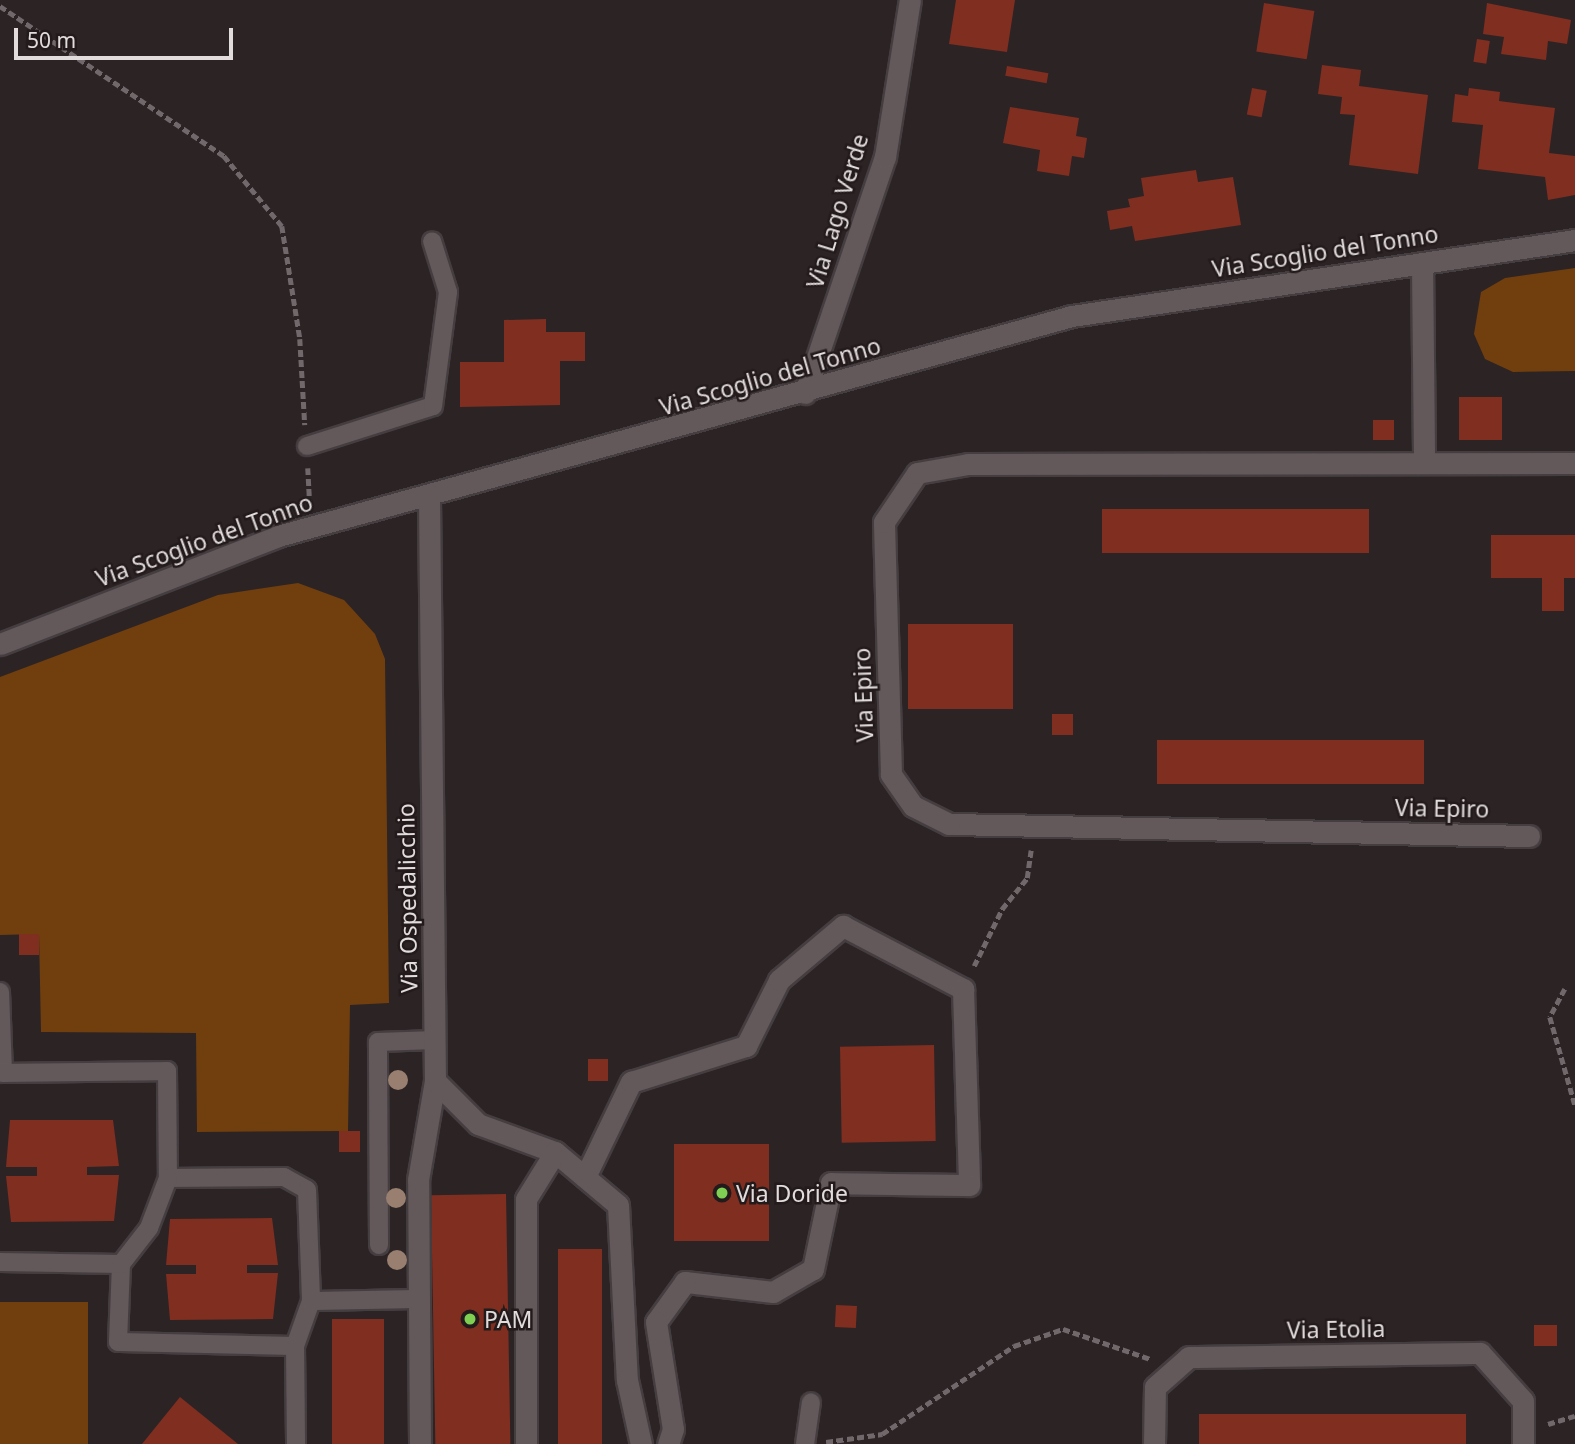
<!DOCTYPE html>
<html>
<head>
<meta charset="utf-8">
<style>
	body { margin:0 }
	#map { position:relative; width:1575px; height:1444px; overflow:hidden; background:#2c2325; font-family:"Noto Sans",sans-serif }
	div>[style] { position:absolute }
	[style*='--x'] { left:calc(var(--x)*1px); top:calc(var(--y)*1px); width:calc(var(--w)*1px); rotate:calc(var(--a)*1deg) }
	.green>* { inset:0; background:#713e0e; transform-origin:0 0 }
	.building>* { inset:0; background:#802e20; transform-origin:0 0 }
	.path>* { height:4.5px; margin-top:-2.25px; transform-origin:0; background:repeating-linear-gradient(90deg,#70686a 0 7px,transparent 0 10.5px) }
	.roads { filter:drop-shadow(2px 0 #453e40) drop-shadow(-2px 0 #453e40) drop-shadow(0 2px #453e40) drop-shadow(0 -2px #453e40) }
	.lane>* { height:18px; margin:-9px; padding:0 9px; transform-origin:9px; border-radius:9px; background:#63595b }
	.street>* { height:21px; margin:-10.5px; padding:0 10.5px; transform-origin:10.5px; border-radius:10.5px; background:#63595b }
	.trees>* { width:20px; height:20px; margin:-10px; border-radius:50%; background:#987f70 }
	.dots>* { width:19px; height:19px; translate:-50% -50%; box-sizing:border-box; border:4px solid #221a1b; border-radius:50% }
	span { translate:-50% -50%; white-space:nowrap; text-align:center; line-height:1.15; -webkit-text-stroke:5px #221a1b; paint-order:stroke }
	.street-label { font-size:23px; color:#e2dcdd }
	.poi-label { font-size:23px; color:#e2dcdd }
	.left { translate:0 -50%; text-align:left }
	.scale { position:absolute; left:14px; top:28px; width:219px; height:32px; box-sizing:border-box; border:4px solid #e2dcdd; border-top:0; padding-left:9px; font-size:21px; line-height:24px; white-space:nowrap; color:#e2dcdd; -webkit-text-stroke:5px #221a1b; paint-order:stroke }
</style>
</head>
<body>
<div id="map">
	<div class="green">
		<div style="clip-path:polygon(1575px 268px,1575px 371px,1513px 372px,1485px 359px,1474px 334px,1481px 292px,1505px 278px)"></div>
		<div style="clip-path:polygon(298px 583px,344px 600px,375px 634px,385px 659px,389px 1003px,350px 1005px,348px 1131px,197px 1132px,196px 1033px,41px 1032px,39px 934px,0 935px,0 677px,218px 595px)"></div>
		<div style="left:88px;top:1302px;width:142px;height:88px;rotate:90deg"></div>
	</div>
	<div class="building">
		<div style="clip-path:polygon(956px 0,1015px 0,1007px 52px,949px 44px)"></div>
		<div style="left:1264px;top:3px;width:51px;height:49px;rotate:9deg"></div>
		<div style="clip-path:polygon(1487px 3px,1571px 20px,1567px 44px,1548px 41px,1546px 60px,1501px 54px,1504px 37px,1483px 34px)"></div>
		<div style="left:1477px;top:39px;width:13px;height:23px;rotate:9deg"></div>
		<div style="clip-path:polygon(1322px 65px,1361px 70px,1359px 86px,1428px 95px,1418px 174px,1349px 165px,1355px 115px,1340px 114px,1342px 97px,1318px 94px)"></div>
		<div style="left:1007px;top:66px;width:42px;height:10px;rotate:10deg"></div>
		<div style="left:1252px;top:88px;width:15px;height:27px;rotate:11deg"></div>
		<div style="clip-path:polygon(1469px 88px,1500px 92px,1499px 101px,1555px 108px,1549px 153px,1575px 156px,1575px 195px,1548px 200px,1545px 177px,1478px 169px,1483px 125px,1452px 122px,1455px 94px,1468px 96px)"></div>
		<div style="clip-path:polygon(1010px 107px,1079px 118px,1076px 136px,1087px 138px,1084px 158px,1072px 156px,1069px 176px,1037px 171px,1040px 150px,1003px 143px)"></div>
		<div style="clip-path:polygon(1196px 170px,1198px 182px,1233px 177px,1241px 225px,1135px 241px,1132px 226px,1110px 230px,1107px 211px,1130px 207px,1128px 199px,1144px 196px,1141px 178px)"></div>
		<div style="clip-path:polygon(546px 319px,546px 332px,585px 332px,585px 361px,560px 361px,560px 405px,460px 407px,460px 362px,504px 362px,504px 320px)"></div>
		<div style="left:1459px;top:397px;width:43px;height:43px"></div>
		<div style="left:1373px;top:420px;width:21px;height:20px"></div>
		<div style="left:1369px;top:509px;width:44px;height:267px;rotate:90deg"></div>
		<div style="clip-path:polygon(1491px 535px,1575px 535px,1575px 578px,1564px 578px,1564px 611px,1542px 611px,1542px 578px,1491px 578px)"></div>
		<div style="left:1013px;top:624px;width:85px;height:105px;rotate:90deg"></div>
		<div style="left:1052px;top:714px;width:21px;height:21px"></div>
		<div style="left:1424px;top:740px;width:44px;height:267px;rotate:90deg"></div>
		<div style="left:39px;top:934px;width:21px;height:20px;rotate:90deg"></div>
		<div style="left:934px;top:1045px;width:96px;height:94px;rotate:89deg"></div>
		<div style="left:588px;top:1059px;width:20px;height:22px"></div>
		<div style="clip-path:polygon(10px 1120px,113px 1120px,119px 1166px,87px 1167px,87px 1175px,119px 1175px,114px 1221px,11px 1222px,6px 1176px,37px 1176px,37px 1167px,6px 1167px)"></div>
		<div style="left:339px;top:1131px;width:21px;height:21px"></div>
		<div style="left:769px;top:1144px;width:97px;height:95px;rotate:90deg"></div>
		<div style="left:506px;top:1194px;width:250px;height:75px;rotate:89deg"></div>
		<div style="clip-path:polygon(272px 1218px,278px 1265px,247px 1265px,247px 1273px,278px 1273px,273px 1319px,170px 1320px,166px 1274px,196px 1274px,196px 1265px,166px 1265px,170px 1219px)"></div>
		<div style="left:558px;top:1249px;width:44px;height:195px"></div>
		<div style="left:836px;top:1305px;width:21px;height:22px;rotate:3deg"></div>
		<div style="left:384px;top:1319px;width:125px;height:52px;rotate:90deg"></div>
		<div style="left:1534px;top:1325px;width:23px;height:21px"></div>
		<div style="clip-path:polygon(180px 1397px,238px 1444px,142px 1444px)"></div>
		<div style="left:1466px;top:1414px;width:30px;height:267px;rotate:90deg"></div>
	</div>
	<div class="path">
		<div style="--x:0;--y:6;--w:270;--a:33.8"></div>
		<div style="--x:224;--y:156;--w:91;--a:50.4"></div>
		<div style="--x:282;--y:226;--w:114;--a:80.9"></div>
		<div style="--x:300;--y:339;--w:86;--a:86.7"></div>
		<div style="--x:308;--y:468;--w:33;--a:87"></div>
		<div style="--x:974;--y:966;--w:64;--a:-63.8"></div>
		<div style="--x:1002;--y:909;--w:40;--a:-51"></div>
		<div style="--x:1027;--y:878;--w:28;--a:-82"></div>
		<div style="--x:1565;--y:989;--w:32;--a:118"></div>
		<div style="--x:1550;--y:1017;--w:91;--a:74.1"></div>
		<div style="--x:1548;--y:1424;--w:28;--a:-17"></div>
		<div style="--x:826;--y:1442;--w:57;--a:-8.1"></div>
		<div style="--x:882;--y:1434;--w:159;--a:-33.7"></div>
		<div style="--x:1014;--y:1346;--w:52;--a:-19.1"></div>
		<div style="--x:1063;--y:1329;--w:92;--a:19"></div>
	</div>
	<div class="roads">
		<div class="lane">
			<div style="--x:307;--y:446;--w:132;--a:-17.6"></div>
			<div style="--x:433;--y:406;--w:115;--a:-82.5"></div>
			<div style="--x:448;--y:292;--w:53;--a:-107.4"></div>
			<div style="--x:0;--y:992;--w:81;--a:87.9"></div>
			<div style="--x:3;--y:1073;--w:164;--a:-0.7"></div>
			<div style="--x:167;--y:1071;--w:107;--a:89.5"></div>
			<div style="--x:168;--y:1178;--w:116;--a:-0.5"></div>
			<div style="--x:284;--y:1177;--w:26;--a:29"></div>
			<div style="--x:307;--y:1190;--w:111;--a:87.9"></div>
			<div style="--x:311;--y:1301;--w:48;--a:109.6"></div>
			<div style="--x:295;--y:1346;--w:177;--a:-178.7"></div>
			<div style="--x:118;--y:1342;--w:78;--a:-87.8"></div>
			<div style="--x:121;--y:1264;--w:121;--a:-179.1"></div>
			<div style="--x:379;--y:1245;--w:203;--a:-90.3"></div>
			<div style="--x:378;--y:1042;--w:57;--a:-2"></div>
			<div style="--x:121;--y:1264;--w:46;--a:-52.1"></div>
			<div style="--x:149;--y:1228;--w:53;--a:-69.2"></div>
			<div style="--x:311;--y:1301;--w:108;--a:-1.1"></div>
			<div style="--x:295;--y:1346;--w:98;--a:89.4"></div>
			<div style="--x:805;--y:1444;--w:42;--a:-81.9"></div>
		</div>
		<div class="street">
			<div style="--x:1422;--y:263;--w:200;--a:89.4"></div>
			<div style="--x:805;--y:393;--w:249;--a:-71.3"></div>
			<div style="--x:885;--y:157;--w:159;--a:-81"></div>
			<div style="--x:0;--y:644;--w:298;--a:-21.2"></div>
			<div style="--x:278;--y:536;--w:824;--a:-15.49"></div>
			<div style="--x:1072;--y:316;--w:509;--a:-8.59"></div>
			<div style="--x:1529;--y:836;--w:580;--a:-178.81"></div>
			<div style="--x:949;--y:824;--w:40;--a:-153.4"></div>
			<div style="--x:913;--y:806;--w:39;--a:-125"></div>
			<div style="--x:891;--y:774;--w:252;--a:-91.6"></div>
			<div style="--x:884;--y:522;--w:59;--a:-56"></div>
			<div style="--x:917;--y:473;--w:52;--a:-10"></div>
			<div style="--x:968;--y:464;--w:607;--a:-0.09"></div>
			<div style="--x:435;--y:1081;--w:61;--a:45"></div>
			<div style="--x:478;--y:1124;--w:82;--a:20"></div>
			<div style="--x:555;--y:1152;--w:82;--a:40.1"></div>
			<div style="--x:618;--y:1205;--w:175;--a:87.1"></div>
			<div style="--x:627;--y:1380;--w:66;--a:77.7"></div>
			<div style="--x:585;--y:1177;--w:106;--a:-64.2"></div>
			<div style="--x:631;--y:1082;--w:121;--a:-17.4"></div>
			<div style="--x:746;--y:1046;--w:74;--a:-63.4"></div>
			<div style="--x:779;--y:980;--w:84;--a:-40.2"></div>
			<div style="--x:843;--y:926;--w:136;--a:27.7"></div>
			<div style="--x:963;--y:989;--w:196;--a:88.2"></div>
			<div style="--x:969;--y:1185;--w:138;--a:-179.2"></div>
			<div style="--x:831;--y:1183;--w:88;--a:101.8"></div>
			<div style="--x:813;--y:1269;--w:46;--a:150.1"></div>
			<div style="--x:773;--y:1292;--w:89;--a:-173.5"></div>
			<div style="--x:685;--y:1282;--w:49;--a:125.9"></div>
			<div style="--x:656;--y:1322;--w:108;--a:81"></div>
			<div style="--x:673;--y:1429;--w:16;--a:108"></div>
			<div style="--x:420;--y:1444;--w:264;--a:-90.4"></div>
			<div style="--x:418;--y:1180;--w:100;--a:-80.3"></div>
			<div style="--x:435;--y:1081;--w:586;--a:-90.59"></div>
			<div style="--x:526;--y:1444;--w:245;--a:-90"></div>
			<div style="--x:526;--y:1199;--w:55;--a:-58.3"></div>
			<div style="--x:1154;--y:1444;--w:57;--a:-89"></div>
			<div style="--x:1155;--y:1387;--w:45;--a:-41.4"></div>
			<div style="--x:1189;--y:1357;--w:291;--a:-0.8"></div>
			<div style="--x:1480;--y:1353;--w:64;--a:48.1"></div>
			<div style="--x:1523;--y:1401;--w:43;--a:90"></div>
		</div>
	</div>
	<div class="trees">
		<div style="left:398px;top:1080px"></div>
		<div style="left:396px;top:1198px"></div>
		<div style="left:397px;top:1260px"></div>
	</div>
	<div class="dots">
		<div style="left:722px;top:1193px;background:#7fd052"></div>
		<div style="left:470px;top:1319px;background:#7fd052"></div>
	</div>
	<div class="street-label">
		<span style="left:837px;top:211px;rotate:-73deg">Via Lago Verde</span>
		<span style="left:1325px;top:251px;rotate:-9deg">Via Scoglio del Tonno</span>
		<span style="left:770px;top:376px;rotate:-16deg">Via Scoglio del Tonno</span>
		<span style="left:204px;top:540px;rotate:-20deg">Via Scoglio del Tonno</span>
		<span style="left:863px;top:695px;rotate:-92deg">Via Epiro</span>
		<span style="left:1442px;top:808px;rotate:1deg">Via Epiro</span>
		<span style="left:407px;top:898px;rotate:-91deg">Via Ospedalicchio</span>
		<span style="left:1336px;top:1329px;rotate:-1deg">Via Etolia</span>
	</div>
	<div class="poi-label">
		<span class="left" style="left:736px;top:1193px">Via Doride</span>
		<span class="left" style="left:484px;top:1319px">PAM</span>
	</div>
	<div class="scale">50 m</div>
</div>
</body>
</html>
